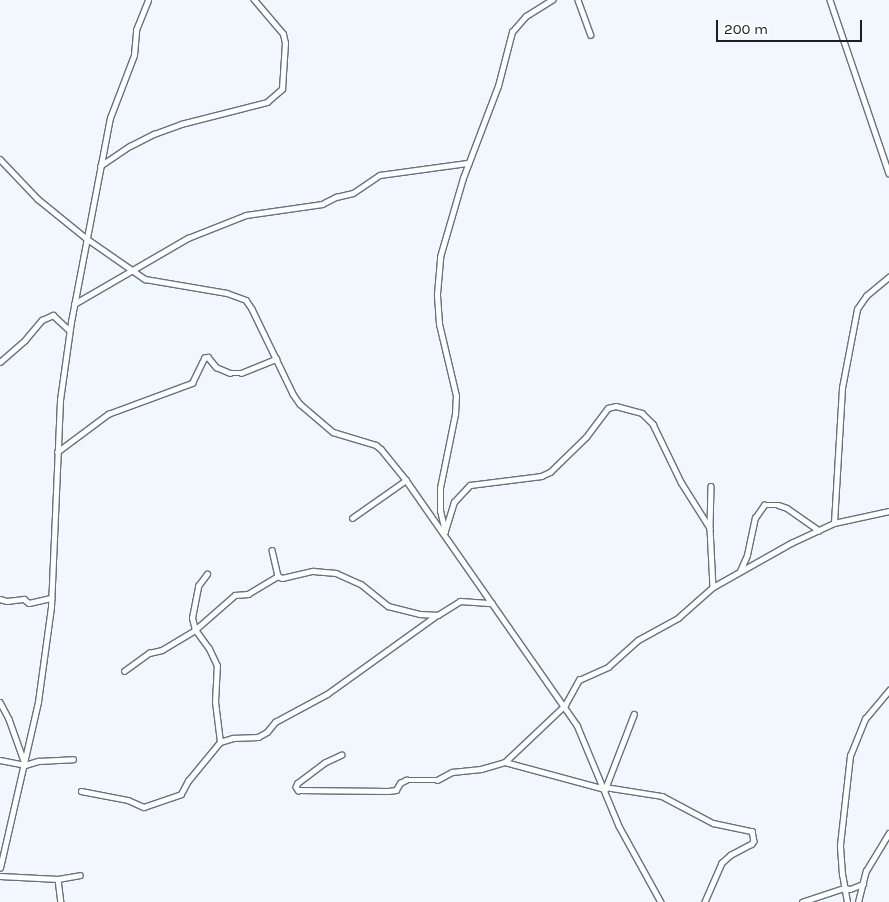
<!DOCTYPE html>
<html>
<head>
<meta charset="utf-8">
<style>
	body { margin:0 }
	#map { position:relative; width:889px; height:902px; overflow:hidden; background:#f2f7fd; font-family:Karla,sans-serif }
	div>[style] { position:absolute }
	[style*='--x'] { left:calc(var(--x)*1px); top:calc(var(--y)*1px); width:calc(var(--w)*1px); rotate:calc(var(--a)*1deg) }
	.roads { filter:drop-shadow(1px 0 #66717e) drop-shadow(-1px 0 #66717e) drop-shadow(0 1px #66717e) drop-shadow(0 -1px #66717e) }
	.street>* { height:4.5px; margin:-2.25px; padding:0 2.25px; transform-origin:2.25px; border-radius:2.25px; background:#fff }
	span { translate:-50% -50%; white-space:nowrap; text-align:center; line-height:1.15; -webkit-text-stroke:4.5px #fff; paint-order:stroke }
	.scale { position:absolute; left:716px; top:20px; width:146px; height:22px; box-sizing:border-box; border:2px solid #1b1f24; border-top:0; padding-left:6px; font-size:15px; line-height:18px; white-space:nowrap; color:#1b1f24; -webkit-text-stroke:4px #fff; paint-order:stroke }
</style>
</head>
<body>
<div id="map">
	<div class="roads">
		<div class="street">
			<div style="--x:578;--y:0;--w:37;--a:70"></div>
			<div style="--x:830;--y:0;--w:183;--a:71.2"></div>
			<div style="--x:0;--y:159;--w:55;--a:46.5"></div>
			<div style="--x:38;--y:199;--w:62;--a:39.1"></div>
			<div style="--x:86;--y:238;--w:72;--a:34.8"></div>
			<div style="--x:145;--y:279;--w:83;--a:9.7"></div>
			<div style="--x:227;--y:293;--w:20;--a:20"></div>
			<div style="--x:246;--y:300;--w:11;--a:56"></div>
			<div style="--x:252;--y:309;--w:94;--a:64.2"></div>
			<div style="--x:293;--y:394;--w:12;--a:55"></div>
			<div style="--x:300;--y:404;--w:43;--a:40.3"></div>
			<div style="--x:333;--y:432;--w:45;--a:16.8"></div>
			<div style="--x:376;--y:445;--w:6;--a:39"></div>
			<div style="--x:381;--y:449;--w:40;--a:51"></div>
			<div style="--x:406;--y:480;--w:299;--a:55.1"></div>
			<div style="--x:577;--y:725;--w:109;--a:67.4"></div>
			<div style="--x:619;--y:826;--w:87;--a:61.1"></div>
			<div style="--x:100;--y:166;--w:36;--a:-34"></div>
			<div style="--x:130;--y:146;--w:27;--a:-27"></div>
			<div style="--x:154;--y:134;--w:29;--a:-20"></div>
			<div style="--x:181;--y:124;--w:89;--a:-14.3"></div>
			<div style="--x:267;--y:102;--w:20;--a:-41"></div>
			<div style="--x:282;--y:89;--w:46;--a:-86.3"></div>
			<div style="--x:285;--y:43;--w:9;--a:-103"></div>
			<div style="--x:283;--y:34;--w:45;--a:-130.5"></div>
			<div style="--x:74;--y:304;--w:132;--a:-30.1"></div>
			<div style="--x:188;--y:238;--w:62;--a:-21.6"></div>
			<div style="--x:246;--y:215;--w:77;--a:-8.2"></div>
			<div style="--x:322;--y:204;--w:16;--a:-27"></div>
			<div style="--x:336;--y:197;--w:17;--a:-13"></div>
			<div style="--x:353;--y:193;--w:32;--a:-34"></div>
			<div style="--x:380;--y:175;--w:89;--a:-7.8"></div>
			<div style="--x:0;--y:362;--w:33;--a:-41"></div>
			<div style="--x:25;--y:340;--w:26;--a:-50"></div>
			<div style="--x:42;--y:320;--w:12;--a:-24"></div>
			<div style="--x:53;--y:315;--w:22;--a:43"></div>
			<div style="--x:57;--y:452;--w:64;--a:-36.7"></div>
			<div style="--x:108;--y:414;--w:90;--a:-20.3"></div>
			<div style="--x:192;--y:383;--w:28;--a:-64"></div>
			<div style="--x:204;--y:358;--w:4;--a:-14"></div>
			<div style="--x:208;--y:357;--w:13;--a:51"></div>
			<div style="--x:216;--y:367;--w:15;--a:23"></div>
			<div style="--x:230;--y:373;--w:11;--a:0"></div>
			<div style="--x:241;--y:373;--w:38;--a:-22"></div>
			<div style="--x:711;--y:486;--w:42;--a:91.4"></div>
			<div style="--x:710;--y:528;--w:59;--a:87.1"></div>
			<div style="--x:352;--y:518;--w:66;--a:-35.1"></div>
			<div style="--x:834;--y:523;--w:135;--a:-86.6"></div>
			<div style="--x:842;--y:388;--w:80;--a:-79.2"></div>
			<div style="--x:857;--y:309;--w:16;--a:-55"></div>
			<div style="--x:866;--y:296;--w:30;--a:-40"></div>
			<div style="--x:445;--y:531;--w:30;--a:-73"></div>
			<div style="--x:454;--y:502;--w:23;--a:-47"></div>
			<div style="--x:470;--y:485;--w:72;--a:-7.2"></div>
			<div style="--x:541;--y:476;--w:10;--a:-24"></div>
			<div style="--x:550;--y:472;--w:50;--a:-44.2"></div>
			<div style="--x:586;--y:437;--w:36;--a:-53"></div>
			<div style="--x:608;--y:408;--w:8;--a:-14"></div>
			<div style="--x:616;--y:406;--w:27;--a:15"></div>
			<div style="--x:642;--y:413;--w:16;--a:45"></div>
			<div style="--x:653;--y:424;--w:64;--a:64.2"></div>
			<div style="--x:681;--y:482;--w:54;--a:57.8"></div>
			<div style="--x:445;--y:532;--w:22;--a:-103"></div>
			<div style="--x:440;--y:511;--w:23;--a:-90"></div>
			<div style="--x:440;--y:488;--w:76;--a:-78.5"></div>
			<div style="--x:455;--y:414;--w:18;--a:-87"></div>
			<div style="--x:456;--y:396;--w:74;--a:-103.3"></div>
			<div style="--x:439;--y:324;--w:30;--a:-94"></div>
			<div style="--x:437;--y:294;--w:37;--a:-85"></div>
			<div style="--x:440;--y:257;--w:82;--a:-73.8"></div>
			<div style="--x:463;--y:178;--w:98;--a:-69.2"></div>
			<div style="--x:498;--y:86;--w:56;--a:-75.5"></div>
			<div style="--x:512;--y:32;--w:21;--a:-49"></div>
			<div style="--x:526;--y:16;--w:31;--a:-32"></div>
			<div style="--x:272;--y:550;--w:27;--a:77"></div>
			<div style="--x:278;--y:576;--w:4;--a:27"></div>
			<div style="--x:282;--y:578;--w:32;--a:-13"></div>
			<div style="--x:313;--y:571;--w:23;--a:5"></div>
			<div style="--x:336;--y:573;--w:27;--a:24"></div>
			<div style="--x:361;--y:584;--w:35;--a:39"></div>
			<div style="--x:388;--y:606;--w:33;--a:14"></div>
			<div style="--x:420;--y:614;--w:18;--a:3"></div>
			<div style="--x:438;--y:615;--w:26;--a:-32"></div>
			<div style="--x:460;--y:601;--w:32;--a:4"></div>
			<div style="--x:740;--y:571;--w:17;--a:-66"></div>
			<div style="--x:747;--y:555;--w:38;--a:-78"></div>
			<div style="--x:755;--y:518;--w:16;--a:-55"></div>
			<div style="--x:764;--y:505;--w:14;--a:0"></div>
			<div style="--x:778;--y:505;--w:9;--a:18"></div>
			<div style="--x:787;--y:508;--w:39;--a:35"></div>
			<div style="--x:0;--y:599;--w:7;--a:16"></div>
			<div style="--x:7;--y:601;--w:17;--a:-7"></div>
			<div style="--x:24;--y:599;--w:6;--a:39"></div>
			<div style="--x:29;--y:603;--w:23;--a:-13"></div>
			<div style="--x:124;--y:671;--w:31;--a:-36"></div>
			<div style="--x:149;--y:653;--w:13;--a:-13"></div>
			<div style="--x:162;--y:650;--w:39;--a:-31"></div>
			<div style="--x:195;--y:630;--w:53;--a:-41.2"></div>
			<div style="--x:235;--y:595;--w:13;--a:-4"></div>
			<div style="--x:248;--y:594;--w:35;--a:-31"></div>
			<div style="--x:0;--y:702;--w:19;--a:62"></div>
			<div style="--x:9;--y:719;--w:48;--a:70.4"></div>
			<div style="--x:220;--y:742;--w:14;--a:-17"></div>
			<div style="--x:233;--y:738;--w:25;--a:-2"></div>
			<div style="--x:258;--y:737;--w:10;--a:-29"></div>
			<div style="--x:267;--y:732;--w:13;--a:-51"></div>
			<div style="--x:275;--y:722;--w:59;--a:-28.3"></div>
			<div style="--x:327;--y:694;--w:135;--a:-35.7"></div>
			<div style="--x:342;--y:755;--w:19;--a:155"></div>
			<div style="--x:325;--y:763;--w:34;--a:143"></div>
			<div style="--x:298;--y:783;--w:4;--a:117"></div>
			<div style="--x:296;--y:787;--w:4;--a:56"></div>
			<div style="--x:298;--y:790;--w:90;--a:0.6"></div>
			<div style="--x:388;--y:791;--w:8;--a:-7"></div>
			<div style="--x:396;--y:790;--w:8;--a:-60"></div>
			<div style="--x:400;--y:783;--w:7;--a:-27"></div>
			<div style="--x:406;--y:780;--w:31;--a:0"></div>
			<div style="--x:437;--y:780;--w:17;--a:-28"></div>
			<div style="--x:452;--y:772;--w:29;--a:-6"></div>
			<div style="--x:481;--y:769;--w:25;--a:-16"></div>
			<div style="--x:505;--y:762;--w:104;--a:15.1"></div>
			<div style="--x:605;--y:789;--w:80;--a:-68.9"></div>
			<div style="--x:0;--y:760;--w:25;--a:11"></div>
			<div style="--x:25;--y:765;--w:14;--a:-17"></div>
			<div style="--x:38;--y:761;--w:35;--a:-3"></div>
			<div style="--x:505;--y:762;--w:83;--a:-43.5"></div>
			<div style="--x:565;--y:705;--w:29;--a:-61"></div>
			<div style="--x:579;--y:680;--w:32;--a:-24"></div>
			<div style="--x:608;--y:667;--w:40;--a:-42"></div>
			<div style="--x:638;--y:640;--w:46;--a:-28.8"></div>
			<div style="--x:678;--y:618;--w:47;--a:-41.5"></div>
			<div style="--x:713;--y:587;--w:90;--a:-29.4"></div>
			<div style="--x:791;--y:543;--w:47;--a:-24.9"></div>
			<div style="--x:834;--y:523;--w:56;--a:-12.3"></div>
			<div style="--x:605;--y:787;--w:58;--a:9"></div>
			<div style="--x:662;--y:796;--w:58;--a:27.9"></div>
			<div style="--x:713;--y:823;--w:40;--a:12"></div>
			<div style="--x:752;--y:831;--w:10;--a:79"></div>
			<div style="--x:754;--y:841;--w:4;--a:124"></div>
			<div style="--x:752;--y:844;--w:24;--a:152"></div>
			<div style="--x:731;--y:855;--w:12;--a:138"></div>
			<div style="--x:722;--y:863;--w:43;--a:113.6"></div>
			<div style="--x:81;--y:791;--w:48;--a:10.8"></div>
			<div style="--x:128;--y:800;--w:17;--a:24"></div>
			<div style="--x:144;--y:807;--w:39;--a:-19"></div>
			<div style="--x:181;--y:794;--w:15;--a:-62"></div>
			<div style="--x:188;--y:781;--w:50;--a:-50.6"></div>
			<div style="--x:220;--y:742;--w:40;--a:-97.1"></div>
			<div style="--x:215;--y:702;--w:36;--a:-87"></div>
			<div style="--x:217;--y:666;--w:19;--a:-115"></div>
			<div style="--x:209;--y:649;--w:24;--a:-126"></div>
			<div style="--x:195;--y:630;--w:12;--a:-104"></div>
			<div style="--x:192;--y:618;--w:33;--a:-79"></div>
			<div style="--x:198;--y:586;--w:15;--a:-53"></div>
			<div style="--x:0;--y:868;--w:170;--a:-77.1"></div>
			<div style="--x:38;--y:702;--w:96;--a:-82.2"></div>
			<div style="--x:51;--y:607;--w:207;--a:-87.5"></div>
			<div style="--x:60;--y:400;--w:79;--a:-82"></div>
			<div style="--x:71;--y:322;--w:208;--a:-79.2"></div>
			<div style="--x:110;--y:118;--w:67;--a:-69.1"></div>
			<div style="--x:134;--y:55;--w:25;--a:-85"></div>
			<div style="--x:136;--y:30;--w:32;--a:-68"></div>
			<div style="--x:0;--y:876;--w:58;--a:3"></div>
			<div style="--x:58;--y:879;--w:22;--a:-10"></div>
			<div style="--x:58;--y:879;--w:23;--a:83"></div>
			<div style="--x:802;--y:902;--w:44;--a:-18.4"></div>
			<div style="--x:844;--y:888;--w:6;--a:9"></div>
			<div style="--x:850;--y:889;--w:14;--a:-21"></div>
			<div style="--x:847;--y:902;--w:27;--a:-100"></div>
			<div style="--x:842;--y:875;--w:30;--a:-94"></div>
			<div style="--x:840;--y:845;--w:90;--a:-83.6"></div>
			<div style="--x:850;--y:756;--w:40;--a:-68"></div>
			<div style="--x:865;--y:719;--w:38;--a:-50"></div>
			<div style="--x:858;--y:902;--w:32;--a:-76"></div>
			<div style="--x:866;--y:871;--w:44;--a:-58.8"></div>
		</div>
	</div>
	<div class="scale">200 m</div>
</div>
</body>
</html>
